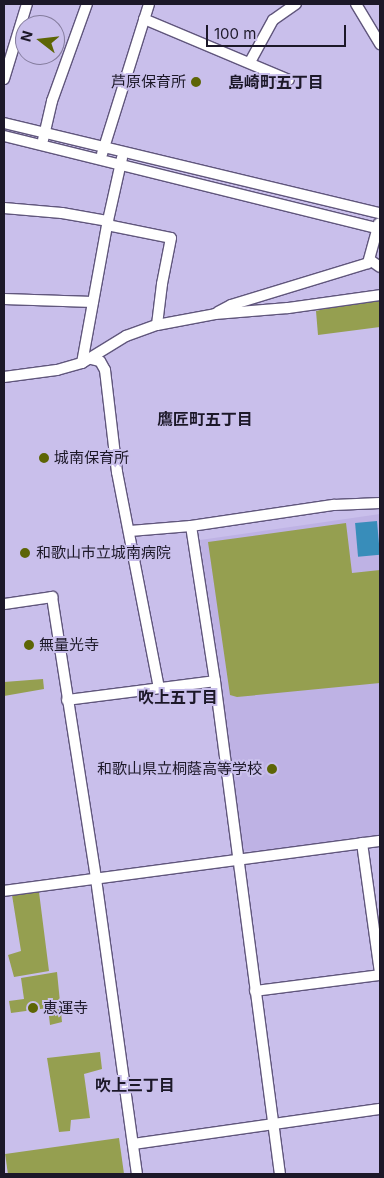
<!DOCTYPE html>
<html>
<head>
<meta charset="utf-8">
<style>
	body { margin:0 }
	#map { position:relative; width:384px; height:1178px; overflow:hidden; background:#c9bfeb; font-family:Inter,"Noto Sans JP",sans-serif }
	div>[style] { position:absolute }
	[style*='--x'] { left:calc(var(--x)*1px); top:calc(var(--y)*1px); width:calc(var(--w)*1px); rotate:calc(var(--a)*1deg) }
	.built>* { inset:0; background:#beb2e4 }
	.green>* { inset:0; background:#959f50; transform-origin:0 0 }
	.water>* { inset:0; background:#388dba; transform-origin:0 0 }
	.roads { filter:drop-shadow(1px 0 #60567c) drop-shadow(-1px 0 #60567c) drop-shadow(0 1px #60567c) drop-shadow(0 -1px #60567c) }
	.minor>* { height:10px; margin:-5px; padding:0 5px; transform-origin:5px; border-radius:5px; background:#fff }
	.dots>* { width:14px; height:14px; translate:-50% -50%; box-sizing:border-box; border:2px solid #c9bfeb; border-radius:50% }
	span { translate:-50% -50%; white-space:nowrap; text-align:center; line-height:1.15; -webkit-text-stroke:4px #c9bfeb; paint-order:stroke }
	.poi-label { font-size:15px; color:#1c1828 }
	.right { translate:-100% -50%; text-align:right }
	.left { translate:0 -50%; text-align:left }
	.neighbourhood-label { font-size:16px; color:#1c1828; font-weight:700 }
	.frame { position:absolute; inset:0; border:5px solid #1c1828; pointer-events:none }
	.north { position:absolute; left:15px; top:15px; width:50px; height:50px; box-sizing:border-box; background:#c9bfeb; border:1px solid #847c9d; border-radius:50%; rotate:286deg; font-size:14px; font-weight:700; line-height:20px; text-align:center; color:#1c1828 }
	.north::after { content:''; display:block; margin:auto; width:18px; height:22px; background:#5d6505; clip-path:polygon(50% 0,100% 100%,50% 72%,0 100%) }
	.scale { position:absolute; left:206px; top:25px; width:140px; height:22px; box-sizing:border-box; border:2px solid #1c1828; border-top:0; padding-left:6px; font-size:15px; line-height:18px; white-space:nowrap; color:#1c1828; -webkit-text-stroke:4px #c9bfeb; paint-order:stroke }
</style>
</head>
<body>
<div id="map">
	<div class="built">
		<div style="clip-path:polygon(380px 514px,380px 835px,252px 852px,242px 850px,200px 540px)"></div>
	</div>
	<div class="green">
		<div style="clip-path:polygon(380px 295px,380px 327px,318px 335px,316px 311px)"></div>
		<div style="clip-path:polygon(346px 523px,352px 573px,380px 570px,380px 683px,237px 697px,230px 695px,208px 542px)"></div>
		<div style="clip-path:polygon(43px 679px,44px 689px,4px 696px,4px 682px)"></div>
		<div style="clip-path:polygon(39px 892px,49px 971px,14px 977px,8px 955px,21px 951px,12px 895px)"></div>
		<div style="clip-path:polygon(57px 972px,62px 1022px,50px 1025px,48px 1008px,11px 1013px,9px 1001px,24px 999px,21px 978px)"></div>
		<div style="clip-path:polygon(100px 1052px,102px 1069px,84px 1074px,90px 1118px,71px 1120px,70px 1131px,59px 1132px,47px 1058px)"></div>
		<div style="left:119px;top:1138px;width:36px;height:115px;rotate:82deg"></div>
	</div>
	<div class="water">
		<div style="left:377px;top:521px;width:34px;height:22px;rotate:85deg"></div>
	</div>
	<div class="roads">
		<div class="minor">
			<div style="--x:356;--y:4;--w:47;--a:59"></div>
			<div style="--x:144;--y:19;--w:157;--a:22.8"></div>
			<div style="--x:250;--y:62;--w:48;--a:-61.3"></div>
			<div style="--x:273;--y:20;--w:28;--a:-35"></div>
			<div style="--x:4;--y:79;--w:78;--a:-73"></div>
			<div style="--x:4;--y:123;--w:387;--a:13.5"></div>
			<div style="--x:4;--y:136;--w:387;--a:13.9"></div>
			<div style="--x:43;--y:140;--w:40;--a:-77"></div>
			<div style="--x:52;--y:101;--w:103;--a:-70.2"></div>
			<div style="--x:102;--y:154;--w:157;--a:-72.6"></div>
			<div style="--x:4;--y:208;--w:58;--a:4.9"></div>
			<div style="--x:62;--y:213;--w:47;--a:9.9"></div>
			<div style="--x:107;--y:225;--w:65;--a:11.5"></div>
			<div style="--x:171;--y:238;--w:47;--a:101.1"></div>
			<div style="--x:162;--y:284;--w:41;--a:97"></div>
			<div style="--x:370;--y:260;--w:12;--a:35"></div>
			<div style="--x:4;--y:299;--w:89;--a:1.9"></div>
			<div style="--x:218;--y:312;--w:15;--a:-28"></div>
			<div style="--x:231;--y:305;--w:143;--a:-17"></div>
			<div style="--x:368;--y:263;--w:41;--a:-74.6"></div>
			<div style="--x:91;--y:359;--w:9;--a:13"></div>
			<div style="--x:100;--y:361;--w:10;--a:61"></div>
			<div style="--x:105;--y:370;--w:103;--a:83.3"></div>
			<div style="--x:117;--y:472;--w:220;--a:79"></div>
			<div style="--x:82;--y:363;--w:140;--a:-79.7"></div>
			<div style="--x:107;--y:225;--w:69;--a:-77.4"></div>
			<div style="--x:4;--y:377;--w:53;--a:-7.5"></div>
			<div style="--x:57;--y:370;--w:26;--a:-16"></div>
			<div style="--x:82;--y:363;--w:52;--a:-31.5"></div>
			<div style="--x:126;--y:336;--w:33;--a:-20"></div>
			<div style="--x:157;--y:325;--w:59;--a:-10.7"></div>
			<div style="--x:215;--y:314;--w:73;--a:-4.7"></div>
			<div style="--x:288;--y:308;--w:93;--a:-8"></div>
			<div style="--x:191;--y:526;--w:157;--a:81.2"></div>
			<div style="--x:215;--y:681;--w:497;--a:82.5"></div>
			<div style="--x:130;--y:531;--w:61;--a:-4.7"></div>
			<div style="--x:191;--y:526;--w:145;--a:-8.4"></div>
			<div style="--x:334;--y:505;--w:46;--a:-2.5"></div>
			<div style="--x:4;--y:604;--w:49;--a:-8.3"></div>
			<div style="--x:52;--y:597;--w:285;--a:81.1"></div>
			<div style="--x:96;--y:879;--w:298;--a:82.1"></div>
			<div style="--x:67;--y:700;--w:149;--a:-7.3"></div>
			<div style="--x:362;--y:843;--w:131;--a:82.1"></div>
			<div style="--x:4;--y:891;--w:379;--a:-7.6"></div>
			<div style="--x:255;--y:991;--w:126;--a:-7.3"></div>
			<div style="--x:133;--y:1144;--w:249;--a:-8.1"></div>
		</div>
	</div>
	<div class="dots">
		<div style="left:196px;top:82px;background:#5d6505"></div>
		<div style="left:44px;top:458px;background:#5d6505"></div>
		<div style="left:25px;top:553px;background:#5d6505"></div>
		<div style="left:29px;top:645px;background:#5d6505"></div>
		<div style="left:272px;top:769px;background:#5d6505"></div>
		<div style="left:33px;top:1008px;background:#5d6505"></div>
	</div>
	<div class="poi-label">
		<span class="right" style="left:186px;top:82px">芦原保育所</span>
		<span class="left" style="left:54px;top:458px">城南保育所</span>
		<span class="left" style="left:36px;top:553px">和歌山市立城南病院</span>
		<span class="left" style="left:39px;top:645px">無量光寺</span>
		<span class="right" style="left:262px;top:769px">和歌山県立桐蔭高等学校</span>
		<span class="left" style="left:43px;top:1008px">恵運寺</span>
	</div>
	<div class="neighbourhood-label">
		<span style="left:276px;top:82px">島崎町五丁目</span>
		<span style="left:205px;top:419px">鷹匠町五丁目</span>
		<span style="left:178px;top:697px">吹上五丁目</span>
		<span style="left:135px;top:1085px">吹上三丁目</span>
	</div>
	<div class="frame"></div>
	<div class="north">N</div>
	<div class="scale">100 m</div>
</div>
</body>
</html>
